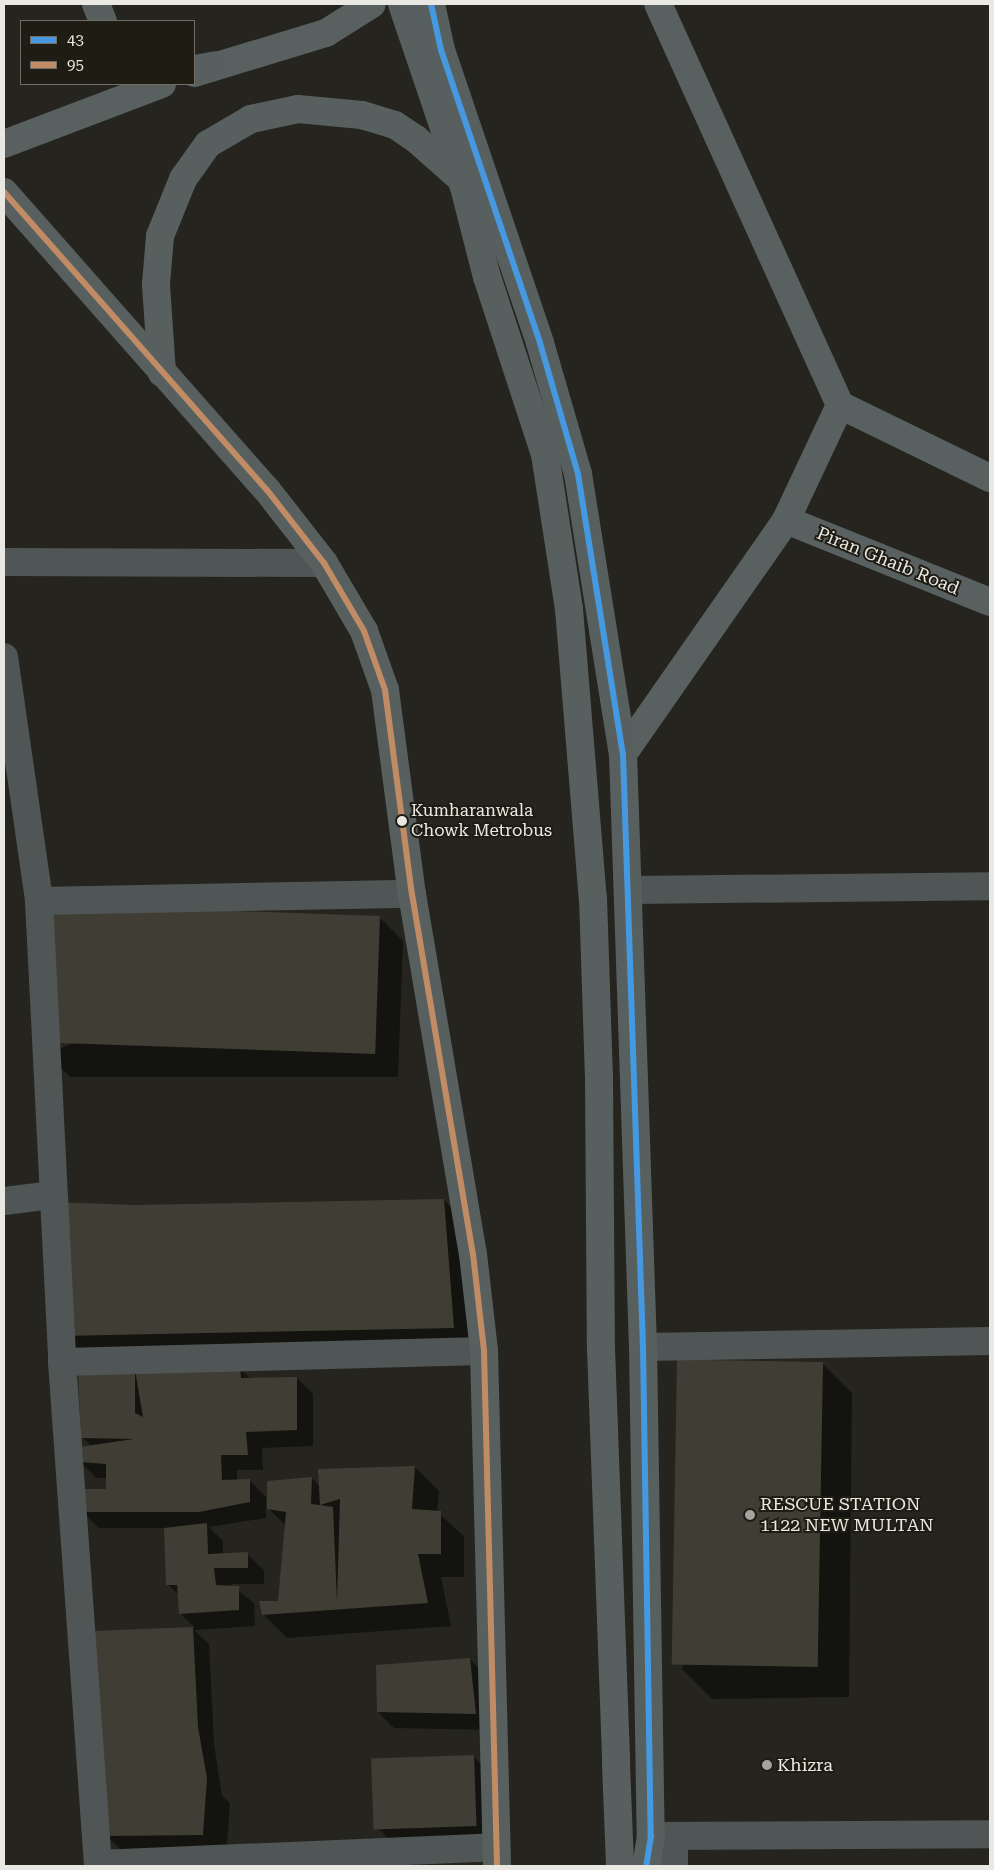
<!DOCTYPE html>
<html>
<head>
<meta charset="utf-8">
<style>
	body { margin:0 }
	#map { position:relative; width:994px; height:1870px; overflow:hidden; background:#25241f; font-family:"Roboto Serif",serif }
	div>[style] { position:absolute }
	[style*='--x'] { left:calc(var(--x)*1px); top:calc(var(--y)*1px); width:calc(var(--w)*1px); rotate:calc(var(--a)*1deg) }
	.shadow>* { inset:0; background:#0007 }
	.building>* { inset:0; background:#403e34; transform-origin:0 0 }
	.street>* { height:28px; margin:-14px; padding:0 14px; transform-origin:14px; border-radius:14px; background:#505655 }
	.secondary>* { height:28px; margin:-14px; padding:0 14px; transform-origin:14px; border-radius:14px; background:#596060 }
	.primary>* { height:28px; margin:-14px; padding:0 14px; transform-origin:14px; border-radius:14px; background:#57605e }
	.primary-bridge>* { height:28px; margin:-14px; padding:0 14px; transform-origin:14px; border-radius:14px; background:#57605e }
	.bus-1>* { height:6px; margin:-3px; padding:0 3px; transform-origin:3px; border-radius:3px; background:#4699e1 }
	.bus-2>* { height:6px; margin:-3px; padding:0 3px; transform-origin:3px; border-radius:3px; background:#c18c65 }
	.dots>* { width:14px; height:14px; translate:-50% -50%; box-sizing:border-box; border:2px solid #1e1c13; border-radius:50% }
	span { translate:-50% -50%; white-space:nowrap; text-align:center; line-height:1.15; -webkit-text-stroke:4px #1e1c13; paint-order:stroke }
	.bus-label { font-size:17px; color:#eae8e2 }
	.left { translate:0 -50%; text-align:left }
	.street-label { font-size:18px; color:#eae8e2 }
	.poi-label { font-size:18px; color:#eae8e2 }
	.frame { position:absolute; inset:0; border:5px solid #eae8e2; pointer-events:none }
	.legend { position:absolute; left:20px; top:20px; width:175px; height:65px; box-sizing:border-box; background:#1e1c13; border:1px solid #706e66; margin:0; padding:6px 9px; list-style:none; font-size:15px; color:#eae8e2 }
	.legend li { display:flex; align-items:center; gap:10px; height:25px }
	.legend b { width:25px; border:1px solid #706e66 }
</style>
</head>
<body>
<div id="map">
	<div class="shadow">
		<div style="clip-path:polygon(379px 917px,403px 941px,398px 1077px,70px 1077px,47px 1054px)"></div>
		<div style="clip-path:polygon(444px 1200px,467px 1224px,477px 1351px,85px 1359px,62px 1335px)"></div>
		<div style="clip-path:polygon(822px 1363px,852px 1393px,849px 1697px,712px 1699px,682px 1669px)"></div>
		<div style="clip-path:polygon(239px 1368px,251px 1379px,297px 1378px,313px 1394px,313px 1446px,262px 1448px,263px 1470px,237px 1470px,237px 1481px,249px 1480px,266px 1497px,266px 1518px,209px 1527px,223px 1541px,223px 1554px,247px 1554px,264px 1570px,264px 1584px,230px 1584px,254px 1603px,255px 1626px,194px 1630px,209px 1644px,214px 1744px,222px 1796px,230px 1803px,226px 1858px,131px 1860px,107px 1836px,94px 1632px,195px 1628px,180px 1613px,179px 1596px,168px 1584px,166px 1528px,99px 1528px,83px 1512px,107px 1491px,107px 1478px,96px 1478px,80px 1461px,91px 1446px,83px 1438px,79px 1374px)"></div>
		<div style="clip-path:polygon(415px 1467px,439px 1491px,437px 1512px,464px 1536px,464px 1577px,441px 1577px,451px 1626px,287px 1638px,263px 1614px,279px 1602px,286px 1526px,269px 1509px,269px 1483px,312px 1478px,320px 1487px)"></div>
		<div style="clip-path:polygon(470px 1659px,486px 1676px,491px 1730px,394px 1728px,378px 1712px)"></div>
		<div style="clip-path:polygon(474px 1757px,497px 1780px,500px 1849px,401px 1851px,378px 1828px)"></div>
	</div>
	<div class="building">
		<div style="left:380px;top:916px;width:138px;height:330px;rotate:92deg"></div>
		<div style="clip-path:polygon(444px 1199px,454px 1328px,60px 1336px,52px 1202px,135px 1205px)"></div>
		<div style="left:823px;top:1362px;width:305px;height:146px;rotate:91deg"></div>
		<div style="clip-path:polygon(240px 1366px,241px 1378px,297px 1377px,297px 1430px,246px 1432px,248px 1455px,221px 1455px,222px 1480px,250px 1479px,250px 1502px,199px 1512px,81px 1512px,81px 1489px,106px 1489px,106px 1464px,79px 1462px,79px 1447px,134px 1439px,81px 1438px,78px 1373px,135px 1370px,135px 1413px,143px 1417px,135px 1370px)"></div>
		<div style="clip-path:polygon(415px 1466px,412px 1509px,441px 1511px,441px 1554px,418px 1554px,428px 1603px,262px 1615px,259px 1601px,278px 1601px,286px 1512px,267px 1509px,267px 1481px,312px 1477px,311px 1504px,320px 1505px,333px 1507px,337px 1602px,340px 1499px,320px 1505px,318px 1469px)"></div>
		<div style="clip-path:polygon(207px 1523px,208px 1554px,248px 1552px,248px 1568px,214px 1568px,216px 1585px,239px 1586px,239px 1610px,179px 1614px,177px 1585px,166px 1585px,164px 1528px)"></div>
		<div style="clip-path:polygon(193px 1627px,198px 1727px,207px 1778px,203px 1835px,106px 1836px,93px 1631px)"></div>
		<div style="clip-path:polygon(470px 1658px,476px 1714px,377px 1712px,376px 1665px)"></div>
		<div style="left:474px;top:1755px;width:71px;height:103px;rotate:88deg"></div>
	</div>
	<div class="street">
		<div style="--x:4;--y:562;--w:320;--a:0.2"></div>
		<div style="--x:4;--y:657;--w:246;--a:81.8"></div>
		<div style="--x:39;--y:901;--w:462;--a:87.1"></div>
		<div style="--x:62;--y:1362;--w:505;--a:85.91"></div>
		<div style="--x:631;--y:890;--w:359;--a:-0.6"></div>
		<div style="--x:39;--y:901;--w:373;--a:-1.1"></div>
		<div style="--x:4;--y:1201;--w:48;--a:-7.1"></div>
		<div style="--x:643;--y:1347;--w:347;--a:-1"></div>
		<div style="--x:62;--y:1362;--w:422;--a:-1.5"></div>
		<div style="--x:651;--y:1836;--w:339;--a:-0.3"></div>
		<div style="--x:674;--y:1836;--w:30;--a:90"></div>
		<div style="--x:98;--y:1864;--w:398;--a:-2.4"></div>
	</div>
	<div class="secondary">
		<div style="--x:194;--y:73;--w:138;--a:-16.9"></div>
		<div style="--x:326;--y:33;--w:54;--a:-32.2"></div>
		<div style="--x:4;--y:144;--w:169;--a:-20.8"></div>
		<div style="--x:840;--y:405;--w:167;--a:26"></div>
		<div style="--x:786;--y:520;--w:220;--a:21.9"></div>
		<div style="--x:623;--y:754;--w:285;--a:-55.1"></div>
		<div style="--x:786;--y:520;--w:127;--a:-64.8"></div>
		<div style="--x:840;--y:405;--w:440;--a:-114.4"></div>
	</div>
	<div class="primary">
		<div style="--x:96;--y:4;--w:18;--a:68"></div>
		<div style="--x:431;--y:4;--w:47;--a:77.7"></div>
		<div style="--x:441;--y:50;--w:309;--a:71.3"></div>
		<div style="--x:540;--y:343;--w:136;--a:73.8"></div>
		<div style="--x:578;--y:474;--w:284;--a:80.9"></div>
		<div style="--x:623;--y:754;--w:593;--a:88.07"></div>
		<div style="--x:643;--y:1347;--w:489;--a:89.1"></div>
		<div style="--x:651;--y:1836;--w:30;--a:99"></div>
		<div style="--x:194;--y:69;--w:22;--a:-10"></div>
		<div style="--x:4;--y:192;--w:397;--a:48.6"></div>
		<div style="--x:267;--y:490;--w:93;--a:52"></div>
		<div style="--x:324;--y:563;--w:79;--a:59.5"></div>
		<div style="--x:364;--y:631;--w:63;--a:70.4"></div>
		<div style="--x:385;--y:690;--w:206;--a:82.5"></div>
		<div style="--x:412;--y:894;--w:365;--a:80.4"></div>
		<div style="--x:473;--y:1254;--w:98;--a:83.5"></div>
		<div style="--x:484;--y:1351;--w:515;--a:88.55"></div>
		<div style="--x:162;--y:373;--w:89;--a:-93.9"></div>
		<div style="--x:156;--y:284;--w:48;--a:-85.2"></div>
		<div style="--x:160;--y:236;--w:61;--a:-68"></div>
		<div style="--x:183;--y:179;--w:43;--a:-54.5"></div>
		<div style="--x:208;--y:144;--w:50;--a:-30.2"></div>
		<div style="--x:251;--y:119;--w:48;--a:-12"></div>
		<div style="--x:298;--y:109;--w:64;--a:5.4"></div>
		<div style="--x:362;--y:115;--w:34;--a:17"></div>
		<div style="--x:395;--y:125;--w:25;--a:34"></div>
		<div style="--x:416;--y:139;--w:71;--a:41.6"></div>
		<div style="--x:616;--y:1765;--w:101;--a:87.7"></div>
	</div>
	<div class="primary-bridge">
		<div style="--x:402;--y:4;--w:193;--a:71.3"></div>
		<div style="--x:464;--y:187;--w:93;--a:75.7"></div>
		<div style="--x:487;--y:277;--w:186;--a:71.9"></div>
		<div style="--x:545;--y:454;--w:157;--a:81.2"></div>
		<div style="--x:569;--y:609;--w:290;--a:85.3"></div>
		<div style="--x:593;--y:898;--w:178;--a:88.1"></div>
		<div style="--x:599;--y:1076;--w:272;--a:89.6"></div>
		<div style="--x:601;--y:1348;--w:417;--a:87.9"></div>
	</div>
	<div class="bus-1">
		<div style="--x:431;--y:4;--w:47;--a:77.7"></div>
		<div style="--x:441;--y:50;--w:309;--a:71.3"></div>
		<div style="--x:540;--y:343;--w:136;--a:73.8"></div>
		<div style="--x:578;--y:474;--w:284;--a:80.9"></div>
		<div style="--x:623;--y:754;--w:593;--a:88.07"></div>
		<div style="--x:643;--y:1347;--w:489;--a:89.1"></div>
		<div style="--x:651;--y:1836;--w:30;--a:99"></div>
	</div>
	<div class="bus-2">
		<div style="--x:4;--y:192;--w:397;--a:48.6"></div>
		<div style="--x:267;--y:490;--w:93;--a:52"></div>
		<div style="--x:324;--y:563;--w:79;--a:59.5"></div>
		<div style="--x:364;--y:631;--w:63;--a:70.4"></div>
		<div style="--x:385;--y:690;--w:206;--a:82.5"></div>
		<div style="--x:412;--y:894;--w:365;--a:80.4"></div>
		<div style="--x:473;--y:1254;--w:98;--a:83.5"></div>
		<div style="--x:484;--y:1351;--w:515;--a:88.55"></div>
	</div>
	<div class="dots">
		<div style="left:402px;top:821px;background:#eae8e2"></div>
		<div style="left:750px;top:1515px;background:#a5a39e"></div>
		<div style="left:767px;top:1765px;background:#a5a39e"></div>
	</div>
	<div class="bus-label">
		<span class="left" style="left:411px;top:821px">Kumharanwala<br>Chowk Metrobus</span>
	</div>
	<div class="street-label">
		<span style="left:888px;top:561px;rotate:22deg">Piran Ghaib Road</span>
	</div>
	<div class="poi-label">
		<span class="left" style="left:760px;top:1515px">RESCUE STATION<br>1122 NEW MULTAN</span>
		<span class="left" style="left:777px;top:1765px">Khizra</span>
	</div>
	<div class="frame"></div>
	<ul class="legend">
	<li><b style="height:6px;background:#4699e1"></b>43</li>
	<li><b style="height:6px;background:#c18c65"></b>95</li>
	</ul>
</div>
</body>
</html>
